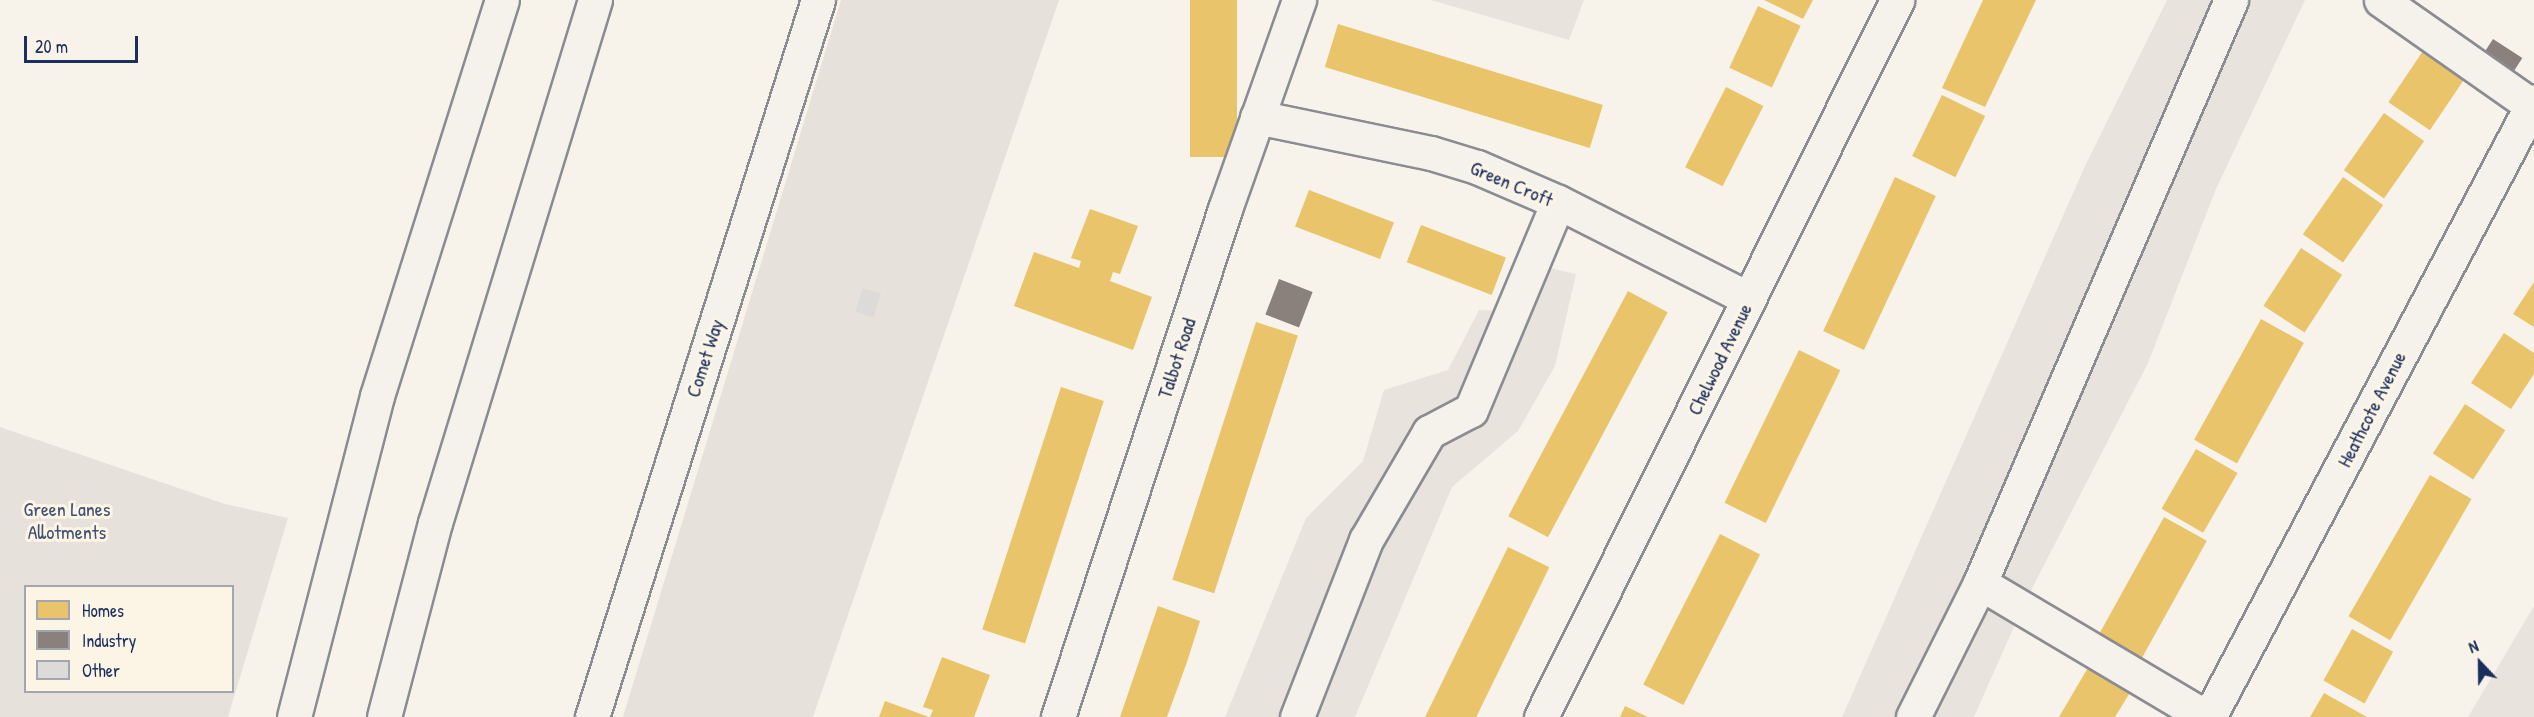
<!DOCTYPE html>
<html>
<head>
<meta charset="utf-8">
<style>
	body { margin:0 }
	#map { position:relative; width:2534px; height:717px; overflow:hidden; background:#f7f3ea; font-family:"Patrick Hand",sans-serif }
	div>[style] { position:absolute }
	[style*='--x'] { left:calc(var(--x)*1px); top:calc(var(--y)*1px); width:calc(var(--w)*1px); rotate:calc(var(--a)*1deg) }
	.built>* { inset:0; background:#e8e4dd }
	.green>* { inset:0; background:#e6e2db }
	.homes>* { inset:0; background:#e9c46a; transform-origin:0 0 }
	.industry>* { inset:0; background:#8a817c; transform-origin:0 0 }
	.building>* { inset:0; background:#dddbd7; transform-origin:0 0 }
	.roads { filter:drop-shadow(2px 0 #8a8c91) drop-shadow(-2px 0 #8a8c91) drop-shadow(0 2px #8a8c91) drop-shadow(0 -2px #8a8c91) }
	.minor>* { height:33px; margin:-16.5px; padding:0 16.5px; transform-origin:16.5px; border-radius:16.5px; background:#f5f2ec }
	.major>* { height:33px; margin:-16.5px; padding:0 16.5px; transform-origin:16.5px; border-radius:16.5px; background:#f5f2ec }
	.highway>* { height:33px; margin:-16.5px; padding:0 16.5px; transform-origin:16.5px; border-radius:16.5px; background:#f5f2ec }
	span { translate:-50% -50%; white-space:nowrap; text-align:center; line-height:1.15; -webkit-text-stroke:6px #fcf5e5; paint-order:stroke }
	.street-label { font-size:20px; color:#1b2f5e }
	.park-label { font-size:20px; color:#425176 }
	.legend { position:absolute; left:24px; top:585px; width:210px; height:108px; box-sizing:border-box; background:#fcf5e5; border:2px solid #a2a6af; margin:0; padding:8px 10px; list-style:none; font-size:18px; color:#1b2f5e }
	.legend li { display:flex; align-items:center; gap:12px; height:30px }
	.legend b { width:30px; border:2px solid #a2a6af }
	.north { position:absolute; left:2450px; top:633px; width:60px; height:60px; -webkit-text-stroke:4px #fcf5e5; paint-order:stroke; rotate:338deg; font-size:16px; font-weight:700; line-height:24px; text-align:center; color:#1b2f5e }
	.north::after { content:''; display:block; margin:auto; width:21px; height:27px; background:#1b2f5e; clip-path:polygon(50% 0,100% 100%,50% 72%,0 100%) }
	.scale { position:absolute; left:24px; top:36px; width:114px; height:27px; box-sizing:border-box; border:3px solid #1b2f5e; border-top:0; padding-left:8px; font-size:18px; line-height:21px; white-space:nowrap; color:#1b2f5e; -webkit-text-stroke:4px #fcf5e5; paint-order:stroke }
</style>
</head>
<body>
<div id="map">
	<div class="built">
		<div style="clip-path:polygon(1431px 0,1584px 0,1569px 40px)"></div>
		<div style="clip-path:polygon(2167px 0,2305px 0,2216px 189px,2148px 363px,2024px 604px,1974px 717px,1842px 717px,2085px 166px)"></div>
		<div style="clip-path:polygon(1521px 261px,1576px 274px,1555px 366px,1518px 431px,1452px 487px,1355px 717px,1225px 717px,1306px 518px,1363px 461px,1384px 390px,1448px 370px,1479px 310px,1501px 311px)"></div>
		<div style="clip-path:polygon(2534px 606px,2534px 717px,2468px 717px)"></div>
	</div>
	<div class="green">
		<div style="clip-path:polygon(841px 0,1059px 0,813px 717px,623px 717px)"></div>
		<div style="clip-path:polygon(evenodd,0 427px,225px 504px,288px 518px,228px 717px,0 717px,0 427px,26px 586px,232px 586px,232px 692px,26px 692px,26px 586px)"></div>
	</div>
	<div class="homes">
		<div style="left:1190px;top:0;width:47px;height:157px"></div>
		<div style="clip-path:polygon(1764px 0,1813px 0,1803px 19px)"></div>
		<div style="clip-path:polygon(1983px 0,2036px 0,1985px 107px,1942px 88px)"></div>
		<div style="left:1758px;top:6px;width:47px;height:68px;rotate:25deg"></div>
		<div style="left:1338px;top:24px;width:277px;height:45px;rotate:17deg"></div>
		<div style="left:2427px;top:45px;width:50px;height:69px;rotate:34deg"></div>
		<div style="left:1726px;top:87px;width:42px;height:90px;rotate:27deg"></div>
		<div style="left:1942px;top:95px;width:48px;height:68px;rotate:26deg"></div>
		<div style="left:2384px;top:113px;width:49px;height:70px;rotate:35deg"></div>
		<div style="left:1895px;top:177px;width:45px;height:170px;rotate:25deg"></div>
		<div style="left:2343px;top:177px;width:49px;height:70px;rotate:35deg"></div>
		<div style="left:1309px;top:190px;width:91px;height:39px;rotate:21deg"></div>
		<div style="clip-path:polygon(1090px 209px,1138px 226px,1120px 274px,1113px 272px,1110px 281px,1152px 297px,1133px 350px,1014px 306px,1034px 252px,1079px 268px,1081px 261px,1071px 258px)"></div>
		<div style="left:1421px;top:225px;width:91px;height:40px;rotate:21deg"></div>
		<div style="left:2301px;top:248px;width:49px;height:69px;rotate:33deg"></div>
		<div style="clip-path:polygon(2534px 282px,2534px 327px,2513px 314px)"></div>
		<div style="left:1628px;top:291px;width:45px;height:255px;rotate:28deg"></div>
		<div style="left:2261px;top:319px;width:49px;height:138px;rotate:29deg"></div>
		<div style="left:1256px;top:322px;width:44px;height:271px;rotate:18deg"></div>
		<div style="clip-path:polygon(2504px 333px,2534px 353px,2534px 374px,2511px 409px,2471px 383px)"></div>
		<div style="left:1799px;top:350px;width:46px;height:170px;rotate:26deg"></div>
		<div style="left:1061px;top:387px;width:45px;height:255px;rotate:18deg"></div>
		<div style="left:2465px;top:404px;width:48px;height:59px;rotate:33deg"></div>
		<div style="left:2196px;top:449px;width:48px;height:69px;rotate:30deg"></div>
		<div style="left:2430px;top:475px;width:48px;height:163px;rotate:30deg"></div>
		<div style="left:2164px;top:517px;width:49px;height:138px;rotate:29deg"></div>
		<div style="left:1720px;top:534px;width:45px;height:169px;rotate:27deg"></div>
		<div style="left:1508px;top:547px;width:46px;height:191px;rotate:26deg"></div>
		<div style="clip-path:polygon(1158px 606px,1200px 621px,1187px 662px,1167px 717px,1120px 717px)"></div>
		<div style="left:2352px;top:629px;width:47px;height:59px;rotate:29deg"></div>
		<div style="clip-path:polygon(942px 657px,990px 675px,974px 717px,930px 717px,933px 710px,923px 707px)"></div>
		<div style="clip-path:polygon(2089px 666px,2131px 691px,2115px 717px,2059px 717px)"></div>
		<div style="clip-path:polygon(2324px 693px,2367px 717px,2310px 717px)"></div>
		<div style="clip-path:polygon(885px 701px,929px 717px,879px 717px)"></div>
		<div style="clip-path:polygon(1625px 706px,1648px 717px,1620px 717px)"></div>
	</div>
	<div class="industry">
		<div style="left:2493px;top:39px;width:35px;height:19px;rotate:33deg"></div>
		<div style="left:1279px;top:279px;width:36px;height:38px;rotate:21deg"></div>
	</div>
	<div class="building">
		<div style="left:863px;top:288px;width:19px;height:25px;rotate:18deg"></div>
	</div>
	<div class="roads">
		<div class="minor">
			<div style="--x:2381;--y:0;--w:183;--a:35"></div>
			<div style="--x:1257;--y:117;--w:178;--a:11.7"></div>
			<div style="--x:1431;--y:153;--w:48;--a:16.9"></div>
			<div style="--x:1477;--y:167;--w:88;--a:23.4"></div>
			<div style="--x:1558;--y:202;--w:214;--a:26.9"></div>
			<div style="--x:1980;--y:583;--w:263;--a:30.7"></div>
			<div style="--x:1058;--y:717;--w:535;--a:-71.8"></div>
			<div style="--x:1225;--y:209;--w:222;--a:-70.5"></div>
			<div style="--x:1297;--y:717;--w:190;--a:-68.7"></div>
			<div style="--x:1366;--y:540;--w:125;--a:-59.7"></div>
			<div style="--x:1429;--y:432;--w:47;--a:-27.6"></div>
			<div style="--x:1471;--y:410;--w:225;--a:-67.3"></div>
			<div style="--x:1541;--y:717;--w:801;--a:-63.59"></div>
			<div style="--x:1913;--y:717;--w:150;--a:-63.4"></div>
			<div style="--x:1980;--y:583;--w:635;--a:-66.71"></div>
			<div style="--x:2209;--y:717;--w:696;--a:-62.18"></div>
		</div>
		<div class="major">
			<div style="--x:592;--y:717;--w:752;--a:-72.51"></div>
		</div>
		<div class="highway">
			<div style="--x:294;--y:717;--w:332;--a:-75.5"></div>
			<div style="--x:377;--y:396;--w:415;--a:-72.5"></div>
			<div style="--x:384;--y:717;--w:201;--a:-75.3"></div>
			<div style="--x:435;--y:523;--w:547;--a:-72.99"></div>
		</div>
	</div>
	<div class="street-label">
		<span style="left:1512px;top:183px;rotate:23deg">Green Croft</span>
		<span style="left:704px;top:358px;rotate:-72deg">Comet Way</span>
		<span style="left:1176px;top:358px;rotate:-72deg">Talbot Road</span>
		<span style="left:1719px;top:359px;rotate:-64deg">Chelwood Avenue</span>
		<span style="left:2371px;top:409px;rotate:-63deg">Heathcote Avenue</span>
	</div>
	<div class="park-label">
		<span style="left:67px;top:520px">Green Lanes<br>Allotments</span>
	</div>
	<ul class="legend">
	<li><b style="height:16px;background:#e9c46a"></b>Homes</li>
	<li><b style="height:16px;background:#8a817c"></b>Industry</li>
	<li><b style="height:16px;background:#dddbd7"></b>Other</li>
	</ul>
	<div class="north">N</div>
	<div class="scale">20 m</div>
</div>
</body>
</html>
